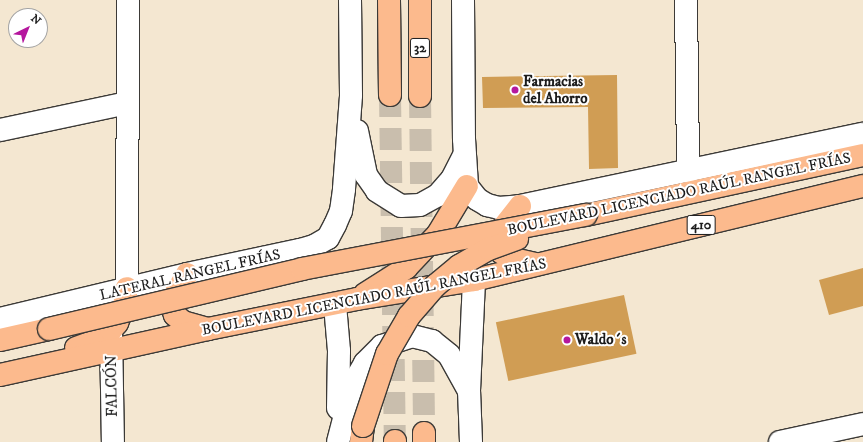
<!DOCTYPE html>
<html>
<head>
<meta charset="utf-8">
<style>
	body { margin:0 }
	#map { position:relative; width:863px; height:442px; overflow:hidden; background:#f4e7d1; font-family:"IM FELL DW Pica",serif }
	div>[style] { position:absolute }
	[style*='--x'] { left:calc(var(--x)*1px); top:calc(var(--y)*1px); width:calc(var(--w)*1px); rotate:calc(var(--a)*1deg) }
	.building>* { inset:0; background:#d09d54; transform-origin:0 0 }
	.major-tunnel>* { height:22px; margin-top:-11px; transform-origin:0; background:repeating-linear-gradient(90deg,#c9bead 0 22px,transparent 0 33px) }
	.roads { filter:drop-shadow(1px 0 #3c3a37) drop-shadow(-1px 0 #3c3a37) drop-shadow(0 1px #3c3a37) drop-shadow(0 -1px #3c3a37) }
	.minor>* { height:22px; margin:-11px; padding:0 11px; transform-origin:11px; border-radius:11px; background:#fff }
	.major>* { height:22px; margin:-11px; padding:0 11px; transform-origin:11px; border-radius:11px; background:#fcba8d }
	.bridges { filter:drop-shadow(1px 0 #3c3a37) drop-shadow(-1px 0 #3c3a37) drop-shadow(0 1px #3c3a37) drop-shadow(0 -1px #3c3a37) }
	.major-bridge>* { height:22px; margin:-11px; padding:0 11px; transform-origin:11px; border-radius:11px; background:#fcba8d }
	.dots>* { width:11px; height:11px; translate:-50% -50%; box-sizing:border-box; border:2px solid #fff; border-radius:50% }
	span { translate:-50% -50%; white-space:nowrap; text-align:center; line-height:1.15; -webkit-text-stroke:4px #fff; paint-order:stroke }
	.shield-label span { padding:1px 3px; background:#fff; border:1px solid; border-radius:3px; -webkit-text-stroke-width:0 }
	.shield-label { font-size:14px; color:#1c1c1c; font-weight:700 }
	.poi-label { font-size:15px; color:#1c1c1c; font-weight:700 }
	.left { translate:0 -50%; text-align:left }
	.street-label { font-size:15px; color:#1c1c1c }
	.north { position:absolute; left:8px; top:8px; width:40px; height:40px; box-sizing:border-box; background:#fff; border:1px solid #a4a4a4; border-radius:50%; rotate:43deg; font-size:11px; font-weight:700; line-height:16px; text-align:center; color:#1c1c1c }
	.north::after { content:''; display:block; margin:auto; width:14px; height:18px; background:#b5179e; clip-path:polygon(50% 0,100% 100%,50% 72%,0 100%) }
</style>
</head>
<body>
<div id="map">
	<div class="building">
		<div style="clip-path:polygon(617px 75px,618px 168px,589px 169px,588px 107px,483px 108px,482px 77px)"></div>
		<div style="clip-path:polygon(863px 268px,863px 306px,829px 315px,819px 280px)"></div>
		<div style="left:624px;top:295px;width:60px;height:131px;rotate:78deg"></div>
	</div>
	<div class="major-tunnel">
		<div style="--x:390;--y:95;--w:346;--a:89.2"></div>
		<div style="--x:420;--y:96;--w:337;--a:89.3"></div>
	</div>
	<div class="roads">
		<div class="minor">
			<div style="--x:463;--y:0;--w:139;--a:89.6"></div>
			<div style="--x:464;--y:139;--w:47;--a:86.3"></div>
			<div style="--x:467;--y:186;--w:16;--a:52"></div>
			<div style="--x:477;--y:199;--w:12;--a:31"></div>
			<div style="--x:487;--y:205;--w:12;--a:14"></div>
			<div style="--x:499;--y:208;--w:21;--a:-5"></div>
			<div style="--x:520;--y:206;--w:350;--a:-11.9"></div>
			<div style="--x:686;--y:0;--w:172;--a:89.3"></div>
			<div style="--x:0;--y:130;--w:130;--a:-12"></div>
			<div style="--x:357;--y:131;--w:45;--a:78.4"></div>
			<div style="--x:366;--y:175;--w:19;--a:55"></div>
			<div style="--x:377;--y:191;--w:28;--a:32"></div>
			<div style="--x:401;--y:206;--w:19;--a:-3"></div>
			<div style="--x:420;--y:205;--w:21;--a:-29"></div>
			<div style="--x:438;--y:195;--w:21;--a:-49"></div>
			<div style="--x:452;--y:179;--w:28;--a:-63"></div>
			<div style="--x:127;--y:288;--w:288;--a:-89.8"></div>
			<div style="--x:335;--y:305;--w:46;--a:85"></div>
			<div style="--x:339;--y:351;--w:57;--a:91"></div>
			<div style="--x:0;--y:319;--w:192;--a:-13.5"></div>
			<div style="--x:187;--y:274;--w:116;--a:-12"></div>
			<div style="--x:300;--y:250;--w:15;--a:-16"></div>
			<div style="--x:314;--y:246;--w:16;--a:-30"></div>
			<div style="--x:328;--y:238;--w:15;--a:-62"></div>
			<div style="--x:335;--y:225;--w:15;--a:-67"></div>
			<div style="--x:341;--y:211;--w:22;--a:-82"></div>
			<div style="--x:344;--y:189;--w:94;--a:-85.7"></div>
			<div style="--x:351;--y:95;--w:95;--a:-90.6"></div>
			<div style="--x:111;--y:332;--w:110;--a:89"></div>
			<div style="--x:338;--y:442;--w:60;--a:-75.5"></div>
			<div style="--x:353;--y:384;--w:24;--a:-60"></div>
			<div style="--x:365;--y:363;--w:24;--a:-45"></div>
			<div style="--x:382;--y:346;--w:32;--a:-18"></div>
			<div style="--x:412;--y:336;--w:21;--a:14"></div>
			<div style="--x:432;--y:341;--w:22;--a:39"></div>
			<div style="--x:449;--y:355;--w:41;--a:60.9"></div>
			<div style="--x:471;--y:442;--w:51;--a:-92.2"></div>
			<div style="--x:469;--y:391;--w:111;--a:-87.4"></div>
			<div style="--x:780;--y:442;--w:85;--a:-12.2"></div>
		</div>
		<div class="major">
			<div style="--x:389;--y:0;--w:95;--a:89.4"></div>
			<div style="--x:420;--y:0;--w:96;--a:90"></div>
			<div style="--x:520;--y:206;--w:29;--a:128"></div>
			<div style="--x:502;--y:229;--w:13;--a:113"></div>
			<div style="--x:497;--y:241;--w:12;--a:70"></div>
			<div style="--x:501;--y:252;--w:10;--a:37"></div>
			<div style="--x:509;--y:258;--w:27;--a:13"></div>
			<div style="--x:586;--y:215;--w:283;--a:-12.2"></div>
			<div style="--x:187;--y:274;--w:22;--a:120"></div>
			<div style="--x:176;--y:293;--w:14;--a:107"></div>
			<div style="--x:172;--y:306;--w:9;--a:72"></div>
			<div style="--x:175;--y:315;--w:11;--a:41"></div>
			<div style="--x:183;--y:322;--w:26;--a:16"></div>
			<div style="--x:365;--y:294;--w:49;--a:-32.4"></div>
			<div style="--x:406;--y:268;--w:47;--a:-46.7"></div>
			<div style="--x:438;--y:234;--w:56;--a:-58.9"></div>
			<div style="--x:0;--y:340;--w:50;--a:-12.7"></div>
			<div style="--x:76;--y:348;--w:29;--a:-20"></div>
			<div style="--x:103;--y:338;--w:11;--a:-45"></div>
			<div style="--x:111;--y:330;--w:9;--a:-49"></div>
			<div style="--x:117;--y:323;--w:18;--a:-68"></div>
			<div style="--x:124;--y:306;--w:18;--a:-81"></div>
			<div style="--x:0;--y:375;--w:213;--a:-12.5"></div>
			<div style="--x:208;--y:329;--w:152;--a:-11.4"></div>
			<div style="--x:357;--y:299;--w:119;--a:-9.2"></div>
			<div style="--x:474;--y:280;--w:400;--a:-13.6"></div>
			<div style="--x:424;--y:433;--w:9;--a:90"></div>
			<div style="--x:395;--y:441;--w:1;--a:90"></div>
			<div style="--x:361;--y:442;--w:16;--a:-83"></div>
		</div>
	</div>
	<div class="bridges">
		<div class="major-bridge">
			<div style="--x:49;--y:329;--w:260;--a:-13.3"></div>
			<div style="--x:302;--y:269;--w:289;--a:-10.8"></div>
			<div style="--x:363;--y:426;--w:76;--a:-71.6"></div>
			<div style="--x:387;--y:354;--w:44;--a:-59.9"></div>
			<div style="--x:409;--y:316;--w:40;--a:-49"></div>
			<div style="--x:435;--y:286;--w:31;--a:-40"></div>
			<div style="--x:459;--y:266;--w:34;--a:-30"></div>
			<div style="--x:489;--y:249;--w:30;--a:-20"></div>
		</div>
	</div>
	<div class="dots">
		<div style="left:515px;top:90px;background:#b5179e"></div>
		<div style="left:567px;top:340px;background:#b5179e"></div>
	</div>
	<div class="shield-label">
		<span style="left:420px;top:48px">32</span>
		<span style="left:701px;top:225px">410</span>
	</div>
	<div class="poi-label">
		<span class="left" style="left:523px;top:90px">Farmacias<br>del Ahorro</span>
		<span class="left" style="left:575px;top:340px">Waldo´s</span>
	</div>
	<div class="street-label">
		<span style="left:679px;top:194px;rotate:-12deg">BOULEVARD LICENCIADO RAÚL RANGEL FRÍAS</span>
		<span style="left:190px;top:275px;rotate:-13deg">LATERAL RANGEL FRÍAS</span>
		<span style="left:374px;top:297px;rotate:-11deg">BOULEVARD LICENCIADO RAÚL RANGEL FRÍAS</span>
		<span style="left:112px;top:386px;rotate:-91deg">FALCÓN</span>
	</div>
	<div class="north">N</div>
</div>
</body>
</html>
